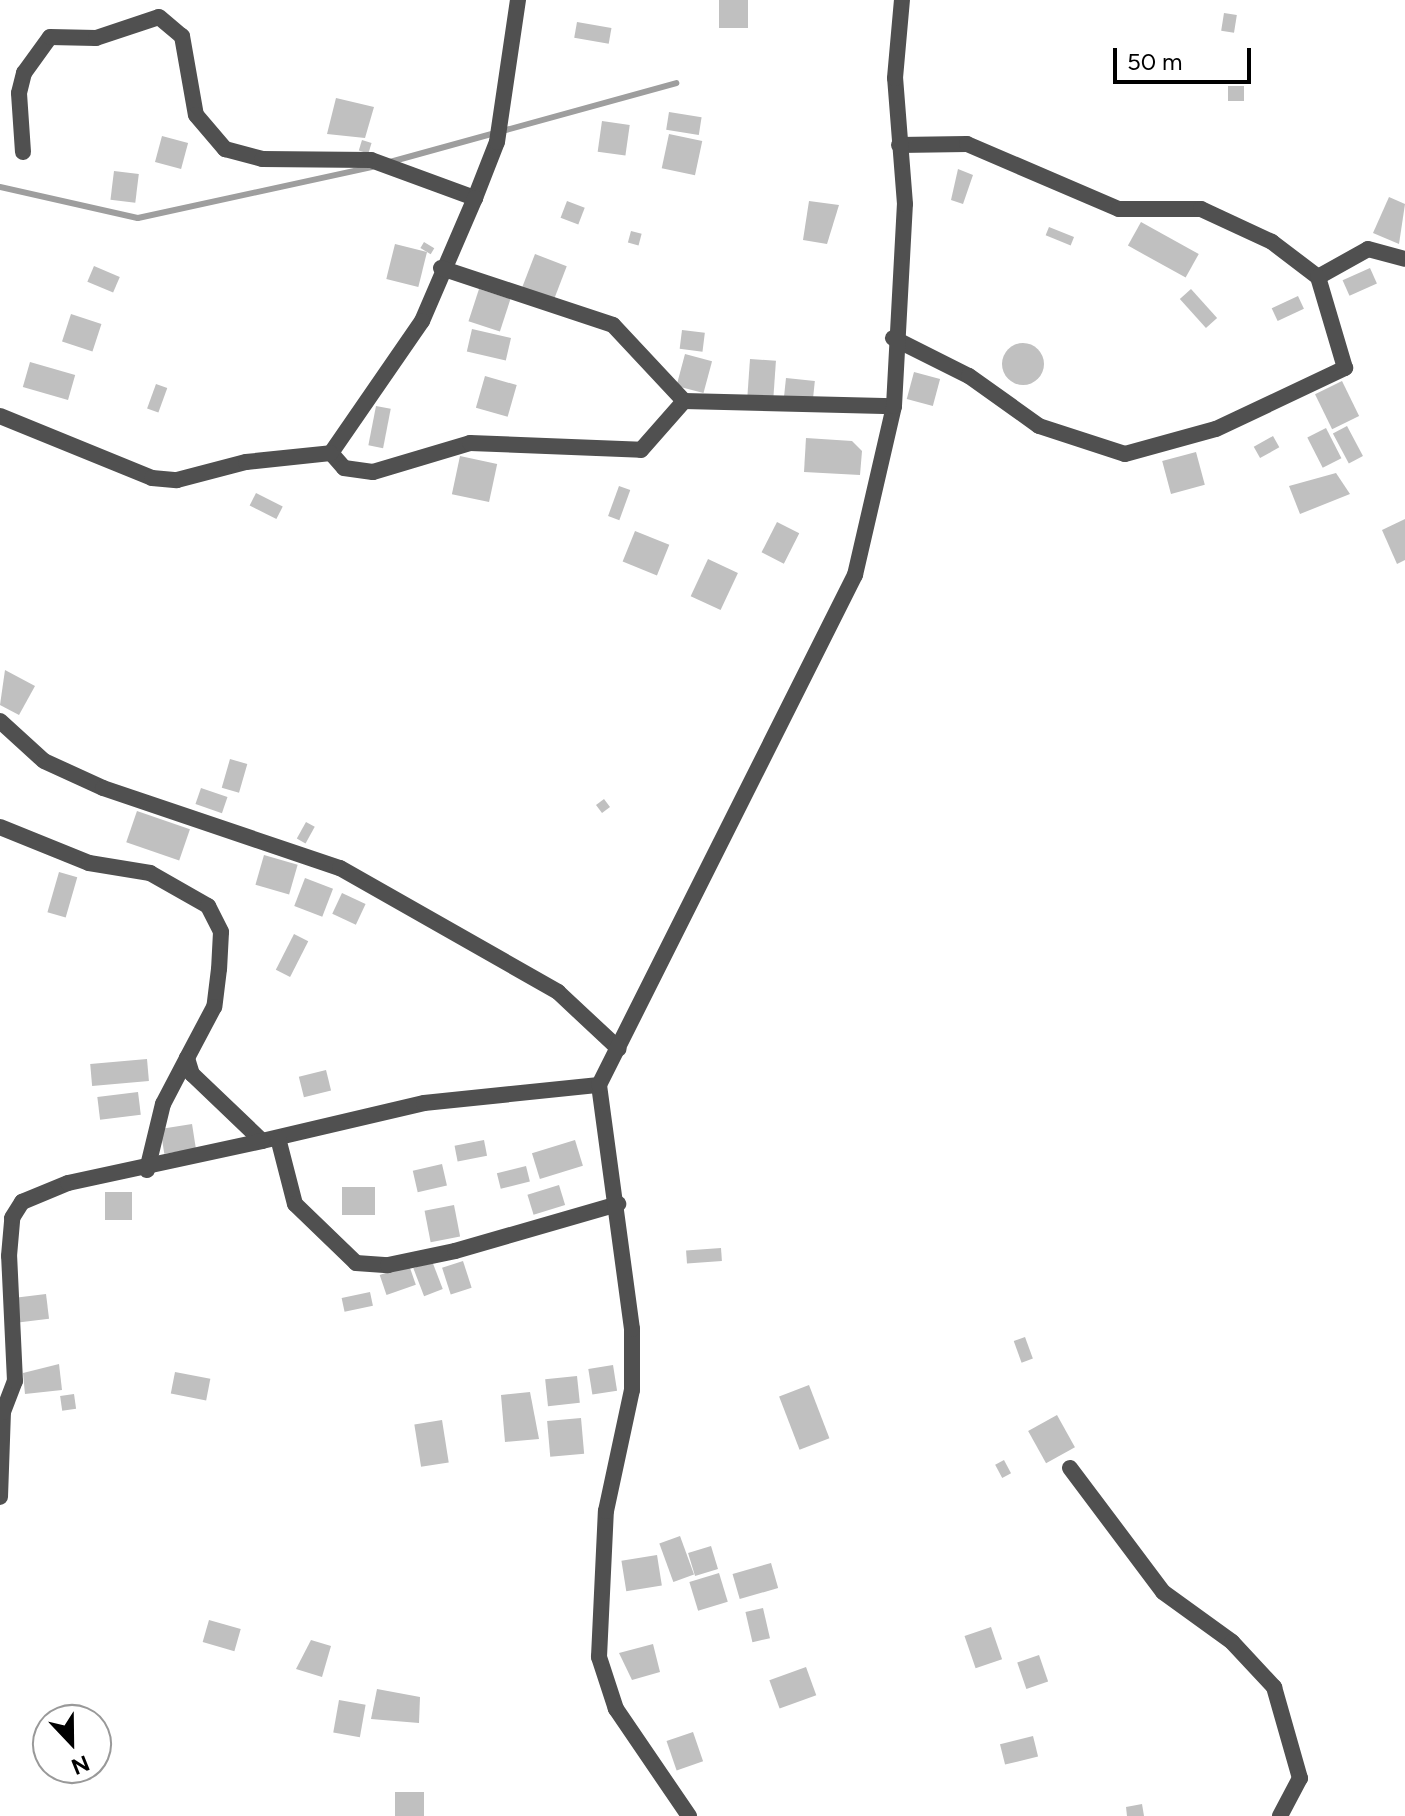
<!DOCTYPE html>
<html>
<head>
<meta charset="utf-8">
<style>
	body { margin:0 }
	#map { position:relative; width:1405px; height:1816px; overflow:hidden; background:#fff; font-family:Figtree,sans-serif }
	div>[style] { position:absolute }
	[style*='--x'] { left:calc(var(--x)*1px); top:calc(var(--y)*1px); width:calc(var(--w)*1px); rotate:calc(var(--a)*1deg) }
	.stream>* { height:6px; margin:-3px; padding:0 3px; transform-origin:3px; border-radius:3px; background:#9e9e9e }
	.building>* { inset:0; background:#c0c0c0; transform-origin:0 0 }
	.round { border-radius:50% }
	.minor>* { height:16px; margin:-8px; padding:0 8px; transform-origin:8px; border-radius:8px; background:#505050 }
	span { translate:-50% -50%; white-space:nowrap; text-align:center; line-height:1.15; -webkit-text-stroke:8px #fff; paint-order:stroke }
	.north { position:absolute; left:32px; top:1704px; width:80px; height:80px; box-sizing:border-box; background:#fff; border:2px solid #999; border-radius:50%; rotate:158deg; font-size:22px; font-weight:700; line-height:32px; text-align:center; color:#000 }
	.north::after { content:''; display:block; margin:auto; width:28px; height:36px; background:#000; clip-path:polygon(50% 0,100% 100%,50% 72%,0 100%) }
	.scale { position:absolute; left:1113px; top:48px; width:138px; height:36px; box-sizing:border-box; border:4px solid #000; border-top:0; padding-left:10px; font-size:24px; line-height:28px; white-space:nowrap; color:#000; -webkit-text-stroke:6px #fff; paint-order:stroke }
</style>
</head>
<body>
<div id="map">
	<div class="stream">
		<div style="--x:390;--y:162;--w:297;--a:-15.4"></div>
		<div style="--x:0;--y:187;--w:141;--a:12.7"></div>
		<div style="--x:138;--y:218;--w:239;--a:-12.3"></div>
	</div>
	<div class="building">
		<div style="left:719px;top:0;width:29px;height:28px"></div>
		<div style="left:1224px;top:13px;width:13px;height:18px;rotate:9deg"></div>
		<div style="left:577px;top:22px;width:35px;height:16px;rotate:10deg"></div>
		<div style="left:1228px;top:86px;width:16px;height:15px"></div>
		<div style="clip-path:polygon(336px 98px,374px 107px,365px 138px,327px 134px)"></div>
		<div style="left:669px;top:112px;width:33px;height:18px;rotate:9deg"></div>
		<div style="left:602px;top:121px;width:28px;height:31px;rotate:8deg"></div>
		<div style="left:669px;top:134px;width:34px;height:35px;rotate:12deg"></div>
		<div style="left:162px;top:136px;width:27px;height:27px;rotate:15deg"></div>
		<div style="left:362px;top:140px;width:10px;height:11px;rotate:17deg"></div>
		<div style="clip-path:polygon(958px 169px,973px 175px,963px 204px,951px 200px)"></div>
		<div style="left:114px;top:171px;width:25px;height:29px;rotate:7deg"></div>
		<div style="clip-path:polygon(1389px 197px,1405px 204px,1399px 244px,1373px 233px)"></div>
		<div style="left:567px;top:201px;width:19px;height:18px;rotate:21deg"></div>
		<div style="clip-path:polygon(809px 201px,839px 205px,827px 244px,803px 240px)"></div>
		<div style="left:1141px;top:222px;width:66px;height:27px;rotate:29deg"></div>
		<div style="left:1049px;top:227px;width:27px;height:9px;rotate:22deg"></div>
		<div style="left:631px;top:231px;width:11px;height:12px;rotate:15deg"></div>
		<div style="left:424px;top:242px;width:12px;height:7px;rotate:31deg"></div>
		<div style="left:395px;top:244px;width:33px;height:36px;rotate:14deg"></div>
		<div style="left:535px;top:254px;width:34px;height:37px;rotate:21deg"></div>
		<div style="left:94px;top:266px;width:28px;height:17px;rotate:23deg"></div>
		<div style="left:1370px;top:268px;width:17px;height:30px;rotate:66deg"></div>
		<div style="left:479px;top:289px;width:33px;height:34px;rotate:18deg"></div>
		<div style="left:1191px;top:289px;width:39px;height:15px;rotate:48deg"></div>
		<div style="left:1298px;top:296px;width:14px;height:29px;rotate:65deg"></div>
		<div style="left:71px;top:314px;width:32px;height:29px;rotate:18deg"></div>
		<div style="left:472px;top:329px;width:40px;height:23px;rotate:13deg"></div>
		<div style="left:682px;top:330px;width:23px;height:19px;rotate:7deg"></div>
		<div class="round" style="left:1002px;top:343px;width:42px;height:42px"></div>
		<div style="left:685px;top:354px;width:28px;height:33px;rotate:15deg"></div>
		<div style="left:750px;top:359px;width:26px;height:41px;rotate:4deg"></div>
		<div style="left:30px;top:362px;width:47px;height:26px;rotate:16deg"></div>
		<div style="left:914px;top:372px;width:27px;height:28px;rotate:15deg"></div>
		<div style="left:485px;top:376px;width:33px;height:33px;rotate:16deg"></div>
		<div style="left:786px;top:378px;width:29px;height:23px;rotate:6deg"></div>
		<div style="left:1342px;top:381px;width:39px;height:30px;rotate:64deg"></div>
		<div style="left:156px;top:384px;width:12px;height:26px;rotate:20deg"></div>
		<div style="left:376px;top:406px;width:15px;height:40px;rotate:11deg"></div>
		<div style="left:1347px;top:426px;width:34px;height:16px;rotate:62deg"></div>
		<div style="left:1326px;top:428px;width:34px;height:21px;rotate:63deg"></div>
		<div style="left:1273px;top:436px;width:13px;height:22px;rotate:61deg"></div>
		<div style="clip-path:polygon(806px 438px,852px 441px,862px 451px,860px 475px,804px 472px)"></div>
		<div style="left:1196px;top:452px;width:34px;height:35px;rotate:75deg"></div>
		<div style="left:460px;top:456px;width:38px;height:39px;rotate:12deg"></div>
		<div style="clip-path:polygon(1336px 473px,1350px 494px,1300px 514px,1289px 486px)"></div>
		<div style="left:619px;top:486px;width:12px;height:32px;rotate:20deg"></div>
		<div style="left:256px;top:493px;width:30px;height:14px;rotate:27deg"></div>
		<div style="clip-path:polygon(1405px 519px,1405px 560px,1397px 564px,1382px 530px)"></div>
		<div style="left:777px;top:522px;width:25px;height:34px;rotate:27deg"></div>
		<div style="left:635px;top:531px;width:37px;height:33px;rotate:22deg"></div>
		<div style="left:708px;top:559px;width:33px;height:41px;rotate:25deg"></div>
		<div style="clip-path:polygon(5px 670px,35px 686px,19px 715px,0 705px)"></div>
		<div style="left:230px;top:759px;width:18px;height:30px;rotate:16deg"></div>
		<div style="left:201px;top:788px;width:28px;height:17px;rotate:19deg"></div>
		<div style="left:604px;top:799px;width:10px;height:10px;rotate:53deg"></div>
		<div style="left:137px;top:811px;width:56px;height:33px;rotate:19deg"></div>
		<div style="left:306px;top:822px;width:10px;height:19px;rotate:29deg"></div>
		<div style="left:264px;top:855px;width:35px;height:31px;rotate:16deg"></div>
		<div style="left:59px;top:872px;width:19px;height:42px;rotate:16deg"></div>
		<div style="left:305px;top:878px;width:30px;height:30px;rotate:21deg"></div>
		<div style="left:342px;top:893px;width:26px;height:23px;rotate:25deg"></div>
		<div style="left:294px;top:934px;width:16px;height:40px;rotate:27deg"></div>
		<div style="left:147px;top:1059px;width:22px;height:57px;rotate:85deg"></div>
		<div style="left:326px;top:1070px;width:21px;height:28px;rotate:76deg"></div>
		<div style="left:138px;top:1092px;width:23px;height:41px;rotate:83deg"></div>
		<div style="left:192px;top:1124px;width:25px;height:32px;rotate:81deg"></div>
		<div style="left:484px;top:1140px;width:16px;height:30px;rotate:79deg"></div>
		<div style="left:575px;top:1140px;width:27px;height:45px;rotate:73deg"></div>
		<div style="left:442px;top:1164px;width:22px;height:30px;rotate:77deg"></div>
		<div style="left:526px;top:1166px;width:16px;height:30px;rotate:76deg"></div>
		<div style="left:559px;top:1185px;width:21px;height:33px;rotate:73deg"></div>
		<div style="left:342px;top:1187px;width:33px;height:28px"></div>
		<div style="left:105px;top:1192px;width:27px;height:28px"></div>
		<div style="left:454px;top:1205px;width:32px;height:30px;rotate:79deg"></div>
		<div style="left:721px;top:1248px;width:13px;height:35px;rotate:86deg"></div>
		<div style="left:432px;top:1261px;width:30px;height:20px;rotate:69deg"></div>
		<div style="left:463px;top:1261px;width:28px;height:22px;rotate:72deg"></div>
		<div style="left:409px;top:1265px;width:21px;height:31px;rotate:71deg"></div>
		<div style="left:370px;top:1292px;width:14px;height:29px;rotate:78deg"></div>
		<div style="left:46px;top:1294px;width:25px;height:31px;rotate:83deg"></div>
		<div style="left:1025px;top:1337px;width:23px;height:12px;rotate:70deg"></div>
		<div style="clip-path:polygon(59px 1364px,62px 1390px,25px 1394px,23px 1373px)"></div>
		<div style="left:613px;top:1365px;width:26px;height:25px;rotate:81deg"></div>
		<div style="left:175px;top:1372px;width:36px;height:22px;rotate:11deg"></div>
		<div style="left:577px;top:1376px;width:27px;height:32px;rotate:84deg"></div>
		<div style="left:809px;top:1385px;width:57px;height:32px;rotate:69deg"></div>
		<div style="clip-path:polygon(530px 1392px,539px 1439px,505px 1442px,501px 1395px)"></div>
		<div style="left:74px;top:1394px;width:15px;height:14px;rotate:82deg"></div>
		<div style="left:1057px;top:1415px;width:37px;height:33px;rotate:61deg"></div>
		<div style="left:581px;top:1418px;width:36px;height:34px;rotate:85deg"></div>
		<div style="left:442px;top:1420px;width:43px;height:28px;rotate:81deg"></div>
		<div style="left:1004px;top:1460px;width:15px;height:10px;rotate:62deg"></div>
		<div style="left:680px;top:1536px;width:41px;height:22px;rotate:70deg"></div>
		<div style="left:711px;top:1546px;width:24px;height:24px;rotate:73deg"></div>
		<div style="left:657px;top:1555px;width:31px;height:36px;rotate:81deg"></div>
		<div style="left:771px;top:1563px;width:26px;height:40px;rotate:74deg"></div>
		<div style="left:719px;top:1573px;width:30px;height:31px;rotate:73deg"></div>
		<div style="left:763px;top:1608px;width:31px;height:18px;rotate:77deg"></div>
		<div style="left:209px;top:1620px;width:33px;height:23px;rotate:16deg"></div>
		<div style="left:991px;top:1627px;width:34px;height:28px;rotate:71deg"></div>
		<div style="clip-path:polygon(311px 1640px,331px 1646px,322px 1677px,296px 1669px)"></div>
		<div style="clip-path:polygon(653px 1644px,660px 1672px,632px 1680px,619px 1653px)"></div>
		<div style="left:1039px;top:1655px;width:28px;height:23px;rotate:71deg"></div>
		<div style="left:806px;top:1667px;width:30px;height:39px;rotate:70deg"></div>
		<div style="clip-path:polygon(377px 1689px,420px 1697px,419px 1723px,371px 1719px)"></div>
		<div style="left:339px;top:1700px;width:27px;height:33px;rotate:10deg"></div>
		<div style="left:693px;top:1732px;width:31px;height:28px;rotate:71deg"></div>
		<div style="left:1033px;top:1736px;width:21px;height:34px;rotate:76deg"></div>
		<div style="left:424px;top:1792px;width:24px;height:29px;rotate:90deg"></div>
		<div style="clip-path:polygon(1142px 1804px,1144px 1816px,1127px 1816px,1126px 1807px)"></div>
	</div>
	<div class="minor">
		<div style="--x:899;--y:145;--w:68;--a:-0.8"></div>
		<div style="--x:967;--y:144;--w:165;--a:23.2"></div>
		<div style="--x:1119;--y:209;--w:82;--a:0"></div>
		<div style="--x:1201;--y:209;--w:78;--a:24.9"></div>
		<div style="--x:1272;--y:242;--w:58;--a:37.3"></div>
		<div style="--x:1318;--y:277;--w:57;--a:-29.2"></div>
		<div style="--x:1368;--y:249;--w:38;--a:15"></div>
		<div style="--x:23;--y:152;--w:59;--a:-93.9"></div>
		<div style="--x:19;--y:93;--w:21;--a:-76"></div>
		<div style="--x:24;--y:73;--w:44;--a:-54.2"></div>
		<div style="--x:50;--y:37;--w:46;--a:1.2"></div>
		<div style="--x:96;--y:38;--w:66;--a:-18.4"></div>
		<div style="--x:159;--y:17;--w:30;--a:40"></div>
		<div style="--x:182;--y:36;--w:80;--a:80"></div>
		<div style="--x:196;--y:115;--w:45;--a:49.5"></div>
		<div style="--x:225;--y:149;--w:38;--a:15"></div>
		<div style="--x:262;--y:159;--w:109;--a:0.5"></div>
		<div style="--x:371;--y:160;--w:111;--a:20.1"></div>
		<div style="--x:475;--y:198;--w:60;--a:-68.6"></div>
		<div style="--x:497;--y:142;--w:144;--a:-81.6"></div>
		<div style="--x:475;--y:198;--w:134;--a:113.3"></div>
		<div style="--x:422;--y:321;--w:160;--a:124.6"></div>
		<div style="--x:331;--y:453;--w:20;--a:49"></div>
		<div style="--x:344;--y:468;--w:29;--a:8"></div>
		<div style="--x:373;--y:472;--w:101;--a:-16.6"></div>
		<div style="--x:470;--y:443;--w:171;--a:2.3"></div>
		<div style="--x:641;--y:450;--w:65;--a:-48.7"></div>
		<div style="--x:684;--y:401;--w:210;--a:1.4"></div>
		<div style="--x:441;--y:268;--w:181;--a:18.3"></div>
		<div style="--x:613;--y:325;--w:104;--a:46.9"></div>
		<div style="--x:893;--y:338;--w:85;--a:26.6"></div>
		<div style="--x:969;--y:376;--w:86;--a:35.5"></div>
		<div style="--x:1039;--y:426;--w:90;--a:18"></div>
		<div style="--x:1125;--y:454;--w:94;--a:-15.4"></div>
		<div style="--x:1216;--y:429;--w:143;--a:-25.3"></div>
		<div style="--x:1345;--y:368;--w:95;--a:-106.5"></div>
		<div style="--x:0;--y:416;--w:164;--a:22.2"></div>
		<div style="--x:152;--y:478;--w:25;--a:5"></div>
		<div style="--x:177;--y:480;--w:71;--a:-14.6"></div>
		<div style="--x:246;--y:462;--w:85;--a:-6"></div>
		<div style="--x:0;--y:721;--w:59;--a:42.3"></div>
		<div style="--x:44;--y:761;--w:65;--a:24.6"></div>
		<div style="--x:103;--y:788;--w:250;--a:18.7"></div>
		<div style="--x:340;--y:868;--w:251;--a:29.6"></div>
		<div style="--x:558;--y:992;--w:83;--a:43.1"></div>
		<div style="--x:0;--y:827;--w:96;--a:22"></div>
		<div style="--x:89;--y:863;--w:62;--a:9.3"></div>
		<div style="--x:150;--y:873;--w:67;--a:29.6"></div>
		<div style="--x:208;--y:906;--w:29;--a:63"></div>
		<div style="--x:221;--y:932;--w:37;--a:93"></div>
		<div style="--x:219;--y:969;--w:38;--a:97"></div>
		<div style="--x:214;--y:1007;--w:58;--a:117.9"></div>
		<div style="--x:187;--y:1058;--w:17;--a:73"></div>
		<div style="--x:192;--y:1074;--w:97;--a:43.7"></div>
		<div style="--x:262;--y:1141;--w:166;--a:-13.2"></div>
		<div style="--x:424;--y:1103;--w:176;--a:-5.9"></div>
		<div style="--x:278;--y:1138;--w:68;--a:75.6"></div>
		<div style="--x:295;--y:1204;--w:85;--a:44"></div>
		<div style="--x:356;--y:1263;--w:32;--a:4"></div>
		<div style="--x:388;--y:1265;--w:68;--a:-11.8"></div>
		<div style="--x:455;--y:1251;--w:170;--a:-16.1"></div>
		<div style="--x:147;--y:1170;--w:68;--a:-76.4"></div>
		<div style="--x:163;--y:1104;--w:52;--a:-62.4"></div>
		<div style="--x:1070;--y:1468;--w:155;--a:53.1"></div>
		<div style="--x:1163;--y:1592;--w:85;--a:35.9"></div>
		<div style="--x:1232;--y:1642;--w:62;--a:47"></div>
		<div style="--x:1274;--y:1687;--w:95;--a:74.1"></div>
		<div style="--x:1300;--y:1778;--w:43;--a:117.8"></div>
		<div style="--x:0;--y:1497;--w:85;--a:-88"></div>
		<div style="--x:3;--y:1412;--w:33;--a:-69"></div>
		<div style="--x:15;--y:1381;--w:125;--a:-92.7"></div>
		<div style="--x:9;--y:1256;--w:38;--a:-85"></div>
		<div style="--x:12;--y:1218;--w:19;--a:-58"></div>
		<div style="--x:22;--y:1202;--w:50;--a:-22.4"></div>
		<div style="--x:68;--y:1183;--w:198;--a:-12.2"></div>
		<div style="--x:689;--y:1816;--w:130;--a:-124.3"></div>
		<div style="--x:616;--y:1709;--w:55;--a:-108.1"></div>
		<div style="--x:599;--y:1657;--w:146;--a:-87.3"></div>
		<div style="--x:606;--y:1511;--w:124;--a:-77.9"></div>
		<div style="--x:632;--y:1390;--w:61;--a:-90"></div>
		<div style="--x:632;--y:1329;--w:246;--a:-97.7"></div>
		<div style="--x:599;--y:1085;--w:571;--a:-63.35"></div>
		<div style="--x:855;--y:575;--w:173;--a:-77"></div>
		<div style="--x:894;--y:406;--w:202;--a:-86.9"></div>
		<div style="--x:905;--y:204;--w:126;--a:-94.5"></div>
		<div style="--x:895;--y:78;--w:78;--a:-84.9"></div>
	</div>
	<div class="north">N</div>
	<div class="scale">50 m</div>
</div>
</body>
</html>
